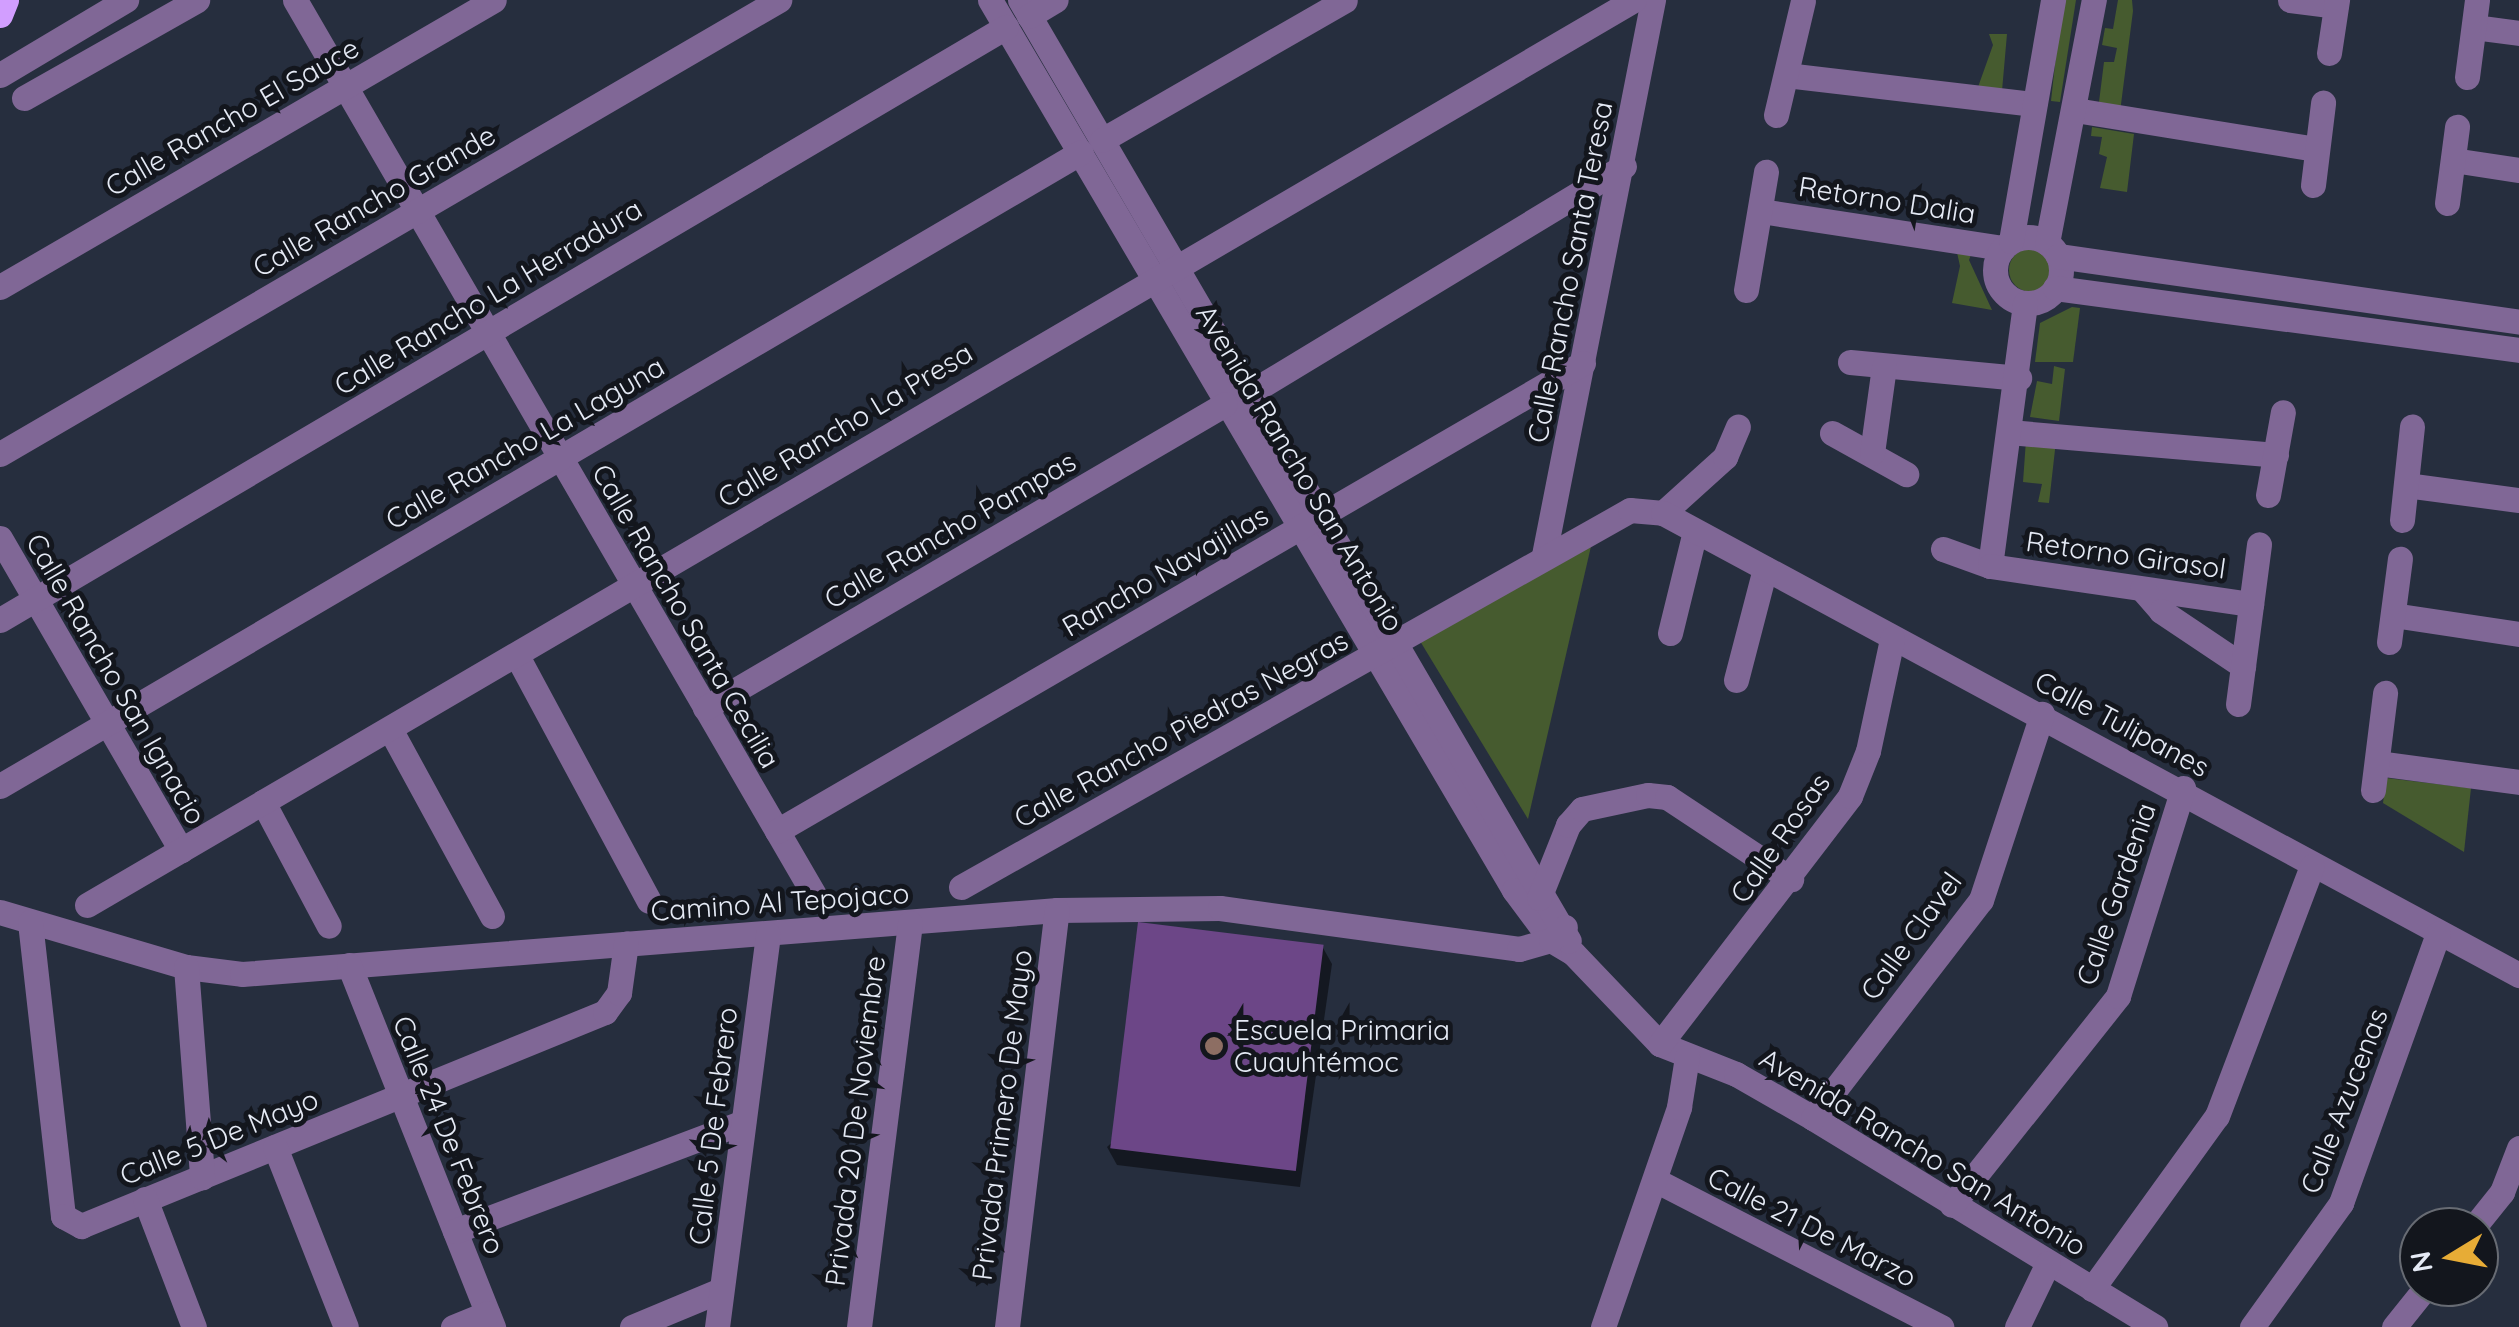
<!DOCTYPE html>
<html>
<head>
<meta charset="utf-8">
<style>
	body { margin:0 }
	#map { position:relative; width:2519px; height:1327px; overflow:hidden; background:#262e3e; font-family:Quicksand,sans-serif }
	div>[style] { position:absolute }
	[style*='--x'] { left:calc(var(--x)*1px); top:calc(var(--y)*1px); width:calc(var(--w)*1px); rotate:calc(var(--a)*1deg) }
	.green>* { inset:0; background:#465b2f }
	.round { border-radius:50% }
	.shadow>* { inset:0; background:#0007 }
	.building>* { inset:0; background:#6c4687; transform-origin:0 0 }
	.minor>* { height:25px; margin:-12.5px; padding:0 12.5px; transform-origin:12.5px; border-radius:12.5px; background:#806796 }
	.minor>.ring { margin:-12.5px; padding:0; box-sizing:content-box; background:none; border:25px solid #806796; border-radius:50% }
	.major>* { height:25px; margin:-12.5px; padding:0 12.5px; transform-origin:12.5px; border-radius:12.5px; background:#d29eff }
	.dots>* { width:28px; height:28px; translate:-50% -50%; box-sizing:border-box; border:5px solid #13161d; border-radius:50% }
	span { translate:-50% -50%; white-space:nowrap; text-align:center; line-height:1.15; -webkit-text-stroke:10px #13161d; paint-order:stroke }
	.street-label { font-size:28px; color:#e5eaf5 }
	.poi-label { font-size:28px; color:#e5eaf5 }
	.left { translate:0 -50%; text-align:left }
	.north { position:absolute; left:2399px; top:1207px; width:100px; height:100px; box-sizing:border-box; background:#13161d; border:2px solid #676b73; border-radius:50%; rotate:260deg; font-size:28px; font-weight:700; line-height:40px; text-align:center; color:#e5eaf5 }
	.north::after { content:''; display:block; margin:auto; width:35px; height:45px; background:#e7ac36; clip-path:polygon(50% 0,100% 100%,50% 72%,0 100%) }
</style>
</head>
<body>
<div id="map">
	<div class="green">
		<div style="clip-path:polygon(2062px 0,2076px 0,2060px 102px,2051px 101px)"></div>
		<div style="clip-path:polygon(2118px 0,2132px 0,2133px 11px,2120px 112px,2098px 110px,2104px 62px,2114px 62px,2117px 48px,2102px 45px,2105px 28px,2113px 29px)"></div>
		<div style="clip-path:polygon(1989px 34px,2007px 34px,2002px 91px,1978px 87px,1993px 45px)"></div>
		<div style="clip-path:polygon(2092px 127px,2134px 134px,2127px 192px,2100px 188px,2107px 157px,2099px 154px,2102px 137px,2091px 136px)"></div>
		<div class="round" style="left:2009px;top:248px;width:44px;height:44px"></div>
		<div style="clip-path:polygon(1956px 248px,1972px 252px,1969px 260px,1992px 310px,1952px 303px,1960px 266px)"></div>
		<div style="clip-path:polygon(2072px 307px,2080px 308px,2073px 362px,2035px 362px,2040px 323px)"></div>
		<div style="clip-path:polygon(2054px 366px,2065px 369px,2059px 421px,2030px 417px,2037px 381px,2052px 384px)"></div>
		<div style="clip-path:polygon(2026px 440px,2056px 441px,2049px 503px,2038px 502px,2042px 484px,2023px 482px)"></div>
		<div style="clip-path:polygon(1592px 542px,1528px 819px,1420px 641px)"></div>
		<div style="clip-path:polygon(2386px 778px,2471px 788px,2464px 852px,2383px 803px)"></div>
	</div>
	<div class="shadow">
		<div style="clip-path:polygon(1322px 946px,1332px 964px,1300px 1187px,1117px 1165px,1107px 1147px)"></div>
	</div>
	<div class="building">
		<div style="left:1138px;top:922px;width:187px;height:228px;rotate:7deg"></div>
	</div>
	<div class="minor">
		<div style="--x:295;--y:0;--w:1038;--a:59.88"></div>
		<div style="--x:990;--y:0;--w:1033;--a:59.51"></div>
		<div style="--x:1514;--y:890;--w:62;--a:53.5"></div>
		<div style="--x:1551;--y:940;--w:26;--a:31"></div>
		<div style="--x:1573;--y:953;--w:126;--a:46.3"></div>
		<div style="--x:1660;--y:1044;--w:82;--a:21.5"></div>
		<div style="--x:1736;--y:1074;--w:89;--a:29.7"></div>
		<div style="--x:1813;--y:1118;--w:401;--a:31.4"></div>
		<div style="--x:1020;--y:0;--w:1089;--a:59.74"></div>
		<div style="--x:2290;--y:0;--w:46;--a:7.4"></div>
		<div style="--x:1029;--y:16;--w:31;--a:-31"></div>
		<div style="--x:2474;--y:27;--w:45;--a:7.6"></div>
		<div style="--x:2329;--y:53;--w:54;--a:-81.4"></div>
		<div style="--x:0;--y:75;--w:147;--a:-30.8"></div>
		<div style="--x:1786;--y:75;--w:250;--a:6.7"></div>
		<div style="--x:2467;--y:77;--w:78;--a:-82.6"></div>
		<div style="--x:24;--y:98;--w:199;--a:-29.5"></div>
		<div style="--x:2075;--y:110;--w:245;--a:9.2"></div>
		<div style="--x:1776;--y:115;--w:117;--a:-76.7"></div>
		<div style="--x:1102;--y:140;--w:280;--a:-29.9"></div>
		<div style="--x:2453;--y:160;--w:67;--a:8.6"></div>
		<div style="--x:2313;--y:185;--w:83;--a:-83"></div>
		<div style="--x:2447;--y:203;--w:77;--a:-82.5"></div>
		<div style="--x:1761;--y:211;--w:245;--a:8.7"></div>
		<div class="ring" style="left:1995px;top:237px;width:41px;height:41px"></div>
		<div style="--x:2011;--y:241;--w:245;--a:-80.1"></div>
		<div style="--x:2047;--y:243;--w:248;--a:-79.1"></div>
		<div style="--x:2058;--y:256;--w:466;--a:8.1"></div>
		<div style="--x:0;--y:287;--w:571;--a:-30.16"></div>
		<div style="--x:2055;--y:288;--w:468;--a:7.6"></div>
		<div style="--x:1746;--y:290;--w:120;--a:-80.4"></div>
		<div style="--x:1850;--y:362;--w:170;--a:5.4"></div>
		<div style="--x:1251;--y:392;--w:436;--a:-31.2"></div>
		<div style="--x:2009;--y:432;--w:268;--a:4.9"></div>
		<div style="--x:1832;--y:433;--w:85;--a:29"></div>
		<div style="--x:1872;--y:453;--w:87;--a:-82.1"></div>
		<div style="--x:0;--y:454;--w:902;--a:-30.23"></div>
		<div style="--x:2406;--y:485;--w:114;--a:7.6"></div>
		<div style="--x:2268;--y:495;--w:84;--a:-79.8"></div>
		<div style="--x:1663;--y:513;--w:84;--a:-42.1"></div>
		<div style="--x:1725;--y:457;--w:33;--a:-67"></div>
		<div style="--x:2402;--y:520;--w:94;--a:-83.9"></div>
		<div style="--x:0;--y:538;--w:361;--a:59.9"></div>
		<div style="--x:1943;--y:549;--w:50;--a:19.9"></div>
		<div style="--x:1990;--y:566;--w:265;--a:-82.4"></div>
		<div style="--x:1544;--y:555;--w:566;--a:-78.89"></div>
		<div style="--x:1990;--y:566;--w:264;--a:8.3"></div>
		<div style="--x:2142;--y:589;--w:29;--a:49"></div>
		<div style="--x:2161;--y:611;--w:99;--a:33.9"></div>
		<div style="--x:2393;--y:615;--w:127;--a:8.6"></div>
		<div style="--x:0;--y:620;--w:1168;--a:-30.52"></div>
		<div style="--x:1670;--y:633;--w:105;--a:-76.2"></div>
		<div style="--x:2389;--y:642;--w:84;--a:-82.5"></div>
		<div style="--x:517;--y:656;--w:278;--a:61.7"></div>
		<div style="--x:1736;--y:680;--w:115;--a:-75.4"></div>
		<div style="--x:2238;--y:704;--w:161;--a:-82.5"></div>
		<div style="--x:705;--y:708;--w:602;--a:-30.31"></div>
		<div style="--x:390;--y:729;--w:213;--a:61.4"></div>
		<div style="--x:2377;--y:763;--w:143;--a:7.6"></div>
		<div style="--x:0;--y:786;--w:1253;--a:-30.39"></div>
		<div style="--x:2373;--y:790;--w:98;--a:-82.9"></div>
		<div style="--x:263;--y:802;--w:140;--a:62"></div>
		<div style="--x:777;--y:831;--w:932;--a:-30.14"></div>
		<div style="--x:961;--y:887;--w:768;--a:-29.4"></div>
		<div style="--x:1630;--y:510;--w:33;--a:5"></div>
		<div style="--x:1663;--y:513;--w:973;--a:28.36"></div>
		<div style="--x:1539;--y:898;--w:79;--a:-68.3"></div>
		<div style="--x:1568;--y:825;--w:21;--a:-49"></div>
		<div style="--x:1582;--y:809;--w:67;--a:-12"></div>
		<div style="--x:1648;--y:795;--w:19;--a:6"></div>
		<div style="--x:1667;--y:797;--w:149;--a:33.5"></div>
		<div style="--x:87;--y:905;--w:1792;--a:-30.33"></div>
		<div style="--x:0;--y:912;--w:194;--a:16.5"></div>
		<div style="--x:186;--y:967;--w:56;--a:7.1"></div>
		<div style="--x:242;--y:974;--w:818;--a:-4.49"></div>
		<div style="--x:1057;--y:910;--w:163;--a:-0.7"></div>
		<div style="--x:1220;--y:908;--w:302;--a:7.8"></div>
		<div style="--x:1519;--y:949;--w:33;--a:-16"></div>
		<div style="--x:1551;--y:940;--w:19;--a:-43"></div>
		<div style="--x:30;--y:922;--w:296;--a:83.6"></div>
		<div style="--x:63;--y:1216;--w:21;--a:29"></div>
		<div style="--x:81;--y:1226;--w:566;--a:-22.21"></div>
		<div style="--x:605;--y:1012;--w:24;--a:-54"></div>
		<div style="--x:619;--y:993;--w:50;--a:-82"></div>
		<div style="--x:349;--y:965;--w:390;--a:68.3"></div>
		<div style="--x:186;--y:967;--w:211;--a:85.6"></div>
		<div style="--x:1660;--y:1044;--w:312;--a:-52.5"></div>
		<div style="--x:1850;--y:796;--w:48;--a:-68.2"></div>
		<div style="--x:1868;--y:751;--w:115;--a:-77.9"></div>
		<div style="--x:1813;--y:1118;--w:275;--a:-52.4"></div>
		<div style="--x:1981;--y:900;--w:196;--a:-71.8"></div>
		<div style="--x:275;--y:1147;--w:193;--a:68.5"></div>
		<div style="--x:1655;--y:1180;--w:322;--a:27.2"></div>
		<div style="--x:145;--y:1199;--w:137;--a:69.1"></div>
		<div style="--x:1952;--y:1205;--w:267;--a:-51.5"></div>
		<div style="--x:2118;--y:996;--w:218;--a:-72.6"></div>
		<div style="--x:2474;--y:1227;--w:45;--a:-51.3"></div>
		<div style="--x:2502;--y:1192;--w:47;--a:-68.9"></div>
		<div style="--x:455;--y:1231;--w:308;--a:-20.7"></div>
		<div style="--x:2092;--y:1289;--w:213;--a:-54.2"></div>
		<div style="--x:2217;--y:1116;--w:267;--a:-69.2"></div>
		<div style="--x:453;--y:1327;--w:37;--a:-22"></div>
		<div style="--x:632;--y:1327;--w:96;--a:-22.6"></div>
		<div style="--x:717;--y:1327;--w:396;--a:-82.6"></div>
		<div style="--x:859;--y:1327;--w:407;--a:-82.8"></div>
		<div style="--x:1007;--y:1327;--w:420;--a:-83.2"></div>
		<div style="--x:1603;--y:1327;--w:233;--a:-70.9"></div>
		<div style="--x:1679;--y:1107;--w:51;--a:-80.9"></div>
		<div style="--x:2017;--y:1327;--w:71;--a:-64.2"></div>
		<div style="--x:2252;--y:1327;--w:153;--a:-54.3"></div>
		<div style="--x:2341;--y:1203;--w:286;--a:-70.2"></div>
		<div style="--x:2394;--y:1327;--w:51;--a:-51.3"></div>
	</div>
	<div class="major">
		<div style="--x:0;--y:15;--w:16;--a:-68"></div>
	</div>
	<div class="dots">
		<div style="left:1214px;top:1046px;background:#8d6e63"></div>
	</div>
	<div class="street-label">
		<span style="left:232px;top:117px;rotate:-30deg">Calle Rancho El Sauce</span>
		<span style="left:1887px;top:200px;rotate:9deg">Retorno Dalia</span>
		<span style="left:374px;top:201px;rotate:-30deg">Calle Rancho Grande</span>
		<span style="left:1570px;top:272px;rotate:-79deg">Calle Rancho Santa Teresa</span>
		<span style="left:488px;top:297px;rotate:-31deg">Calle Rancho La Herradura</span>
		<span style="left:845px;top:425px;rotate:-31deg">Calle Rancho La Presa</span>
		<span style="left:525px;top:443px;rotate:-30deg">Calle Rancho La Laguna</span>
		<span style="left:1300px;top:468px;rotate:59deg">Avenida Rancho San Antonio</span>
		<span style="left:950px;top:530px;rotate:-30deg">Calle Rancho Pampas</span>
		<span style="left:2126px;top:555px;rotate:8deg">Retorno Girasol</span>
		<span style="left:1165px;top:571px;rotate:-30deg">Rancho Navajillas</span>
		<span style="left:686px;top:616px;rotate:60deg">Calle Rancho Santa Cecilia</span>
		<span style="left:116px;top:679px;rotate:60deg">Calle Rancho San Ignacio</span>
		<span style="left:2122px;top:724px;rotate:28deg">Calle Tulipanes</span>
		<span style="left:1181px;top:729px;rotate:-29deg">Calle Rancho Piedras Negras</span>
		<span style="left:1780px;top:838px;rotate:-55deg">Calle Rosas</span>
		<span style="left:2116px;top:894px;rotate:-71deg">Calle Gardenia</span>
		<span style="left:780px;top:902px;rotate:-4deg">Camino Al Tepojaco</span>
		<span style="left:1911px;top:936px;rotate:-54deg">Calle Clavel</span>
		<span style="left:2344px;top:1101px;rotate:-69deg">Calle Azucenas</span>
		<span style="left:1002px;top:1115px;rotate:-83deg">Privada Primero De Mayo</span>
		<span style="left:855px;top:1121px;rotate:-83deg">Privada 20 De Noviembre</span>
		<span style="left:713px;top:1126px;rotate:-83deg">Calle 5 De Febrero</span>
		<span style="left:449px;top:1135px;rotate:68deg">Calle 24 De Febrero</span>
		<span style="left:219px;top:1137px;rotate:-22deg">Calle 5 De Mayo</span>
		<span style="left:1923px;top:1152px;rotate:31deg">Avenida Rancho San Antonio</span>
		<span style="left:1812px;top:1227px;rotate:27deg">Calle 21 De Marzo</span>
	</div>
	<div class="poi-label">
		<span class="left" style="left:1234px;top:1046px">Escuela Primaria<br>Cuauhtémoc</span>
	</div>
	<div class="north">N</div>
</div>
</body>
</html>
